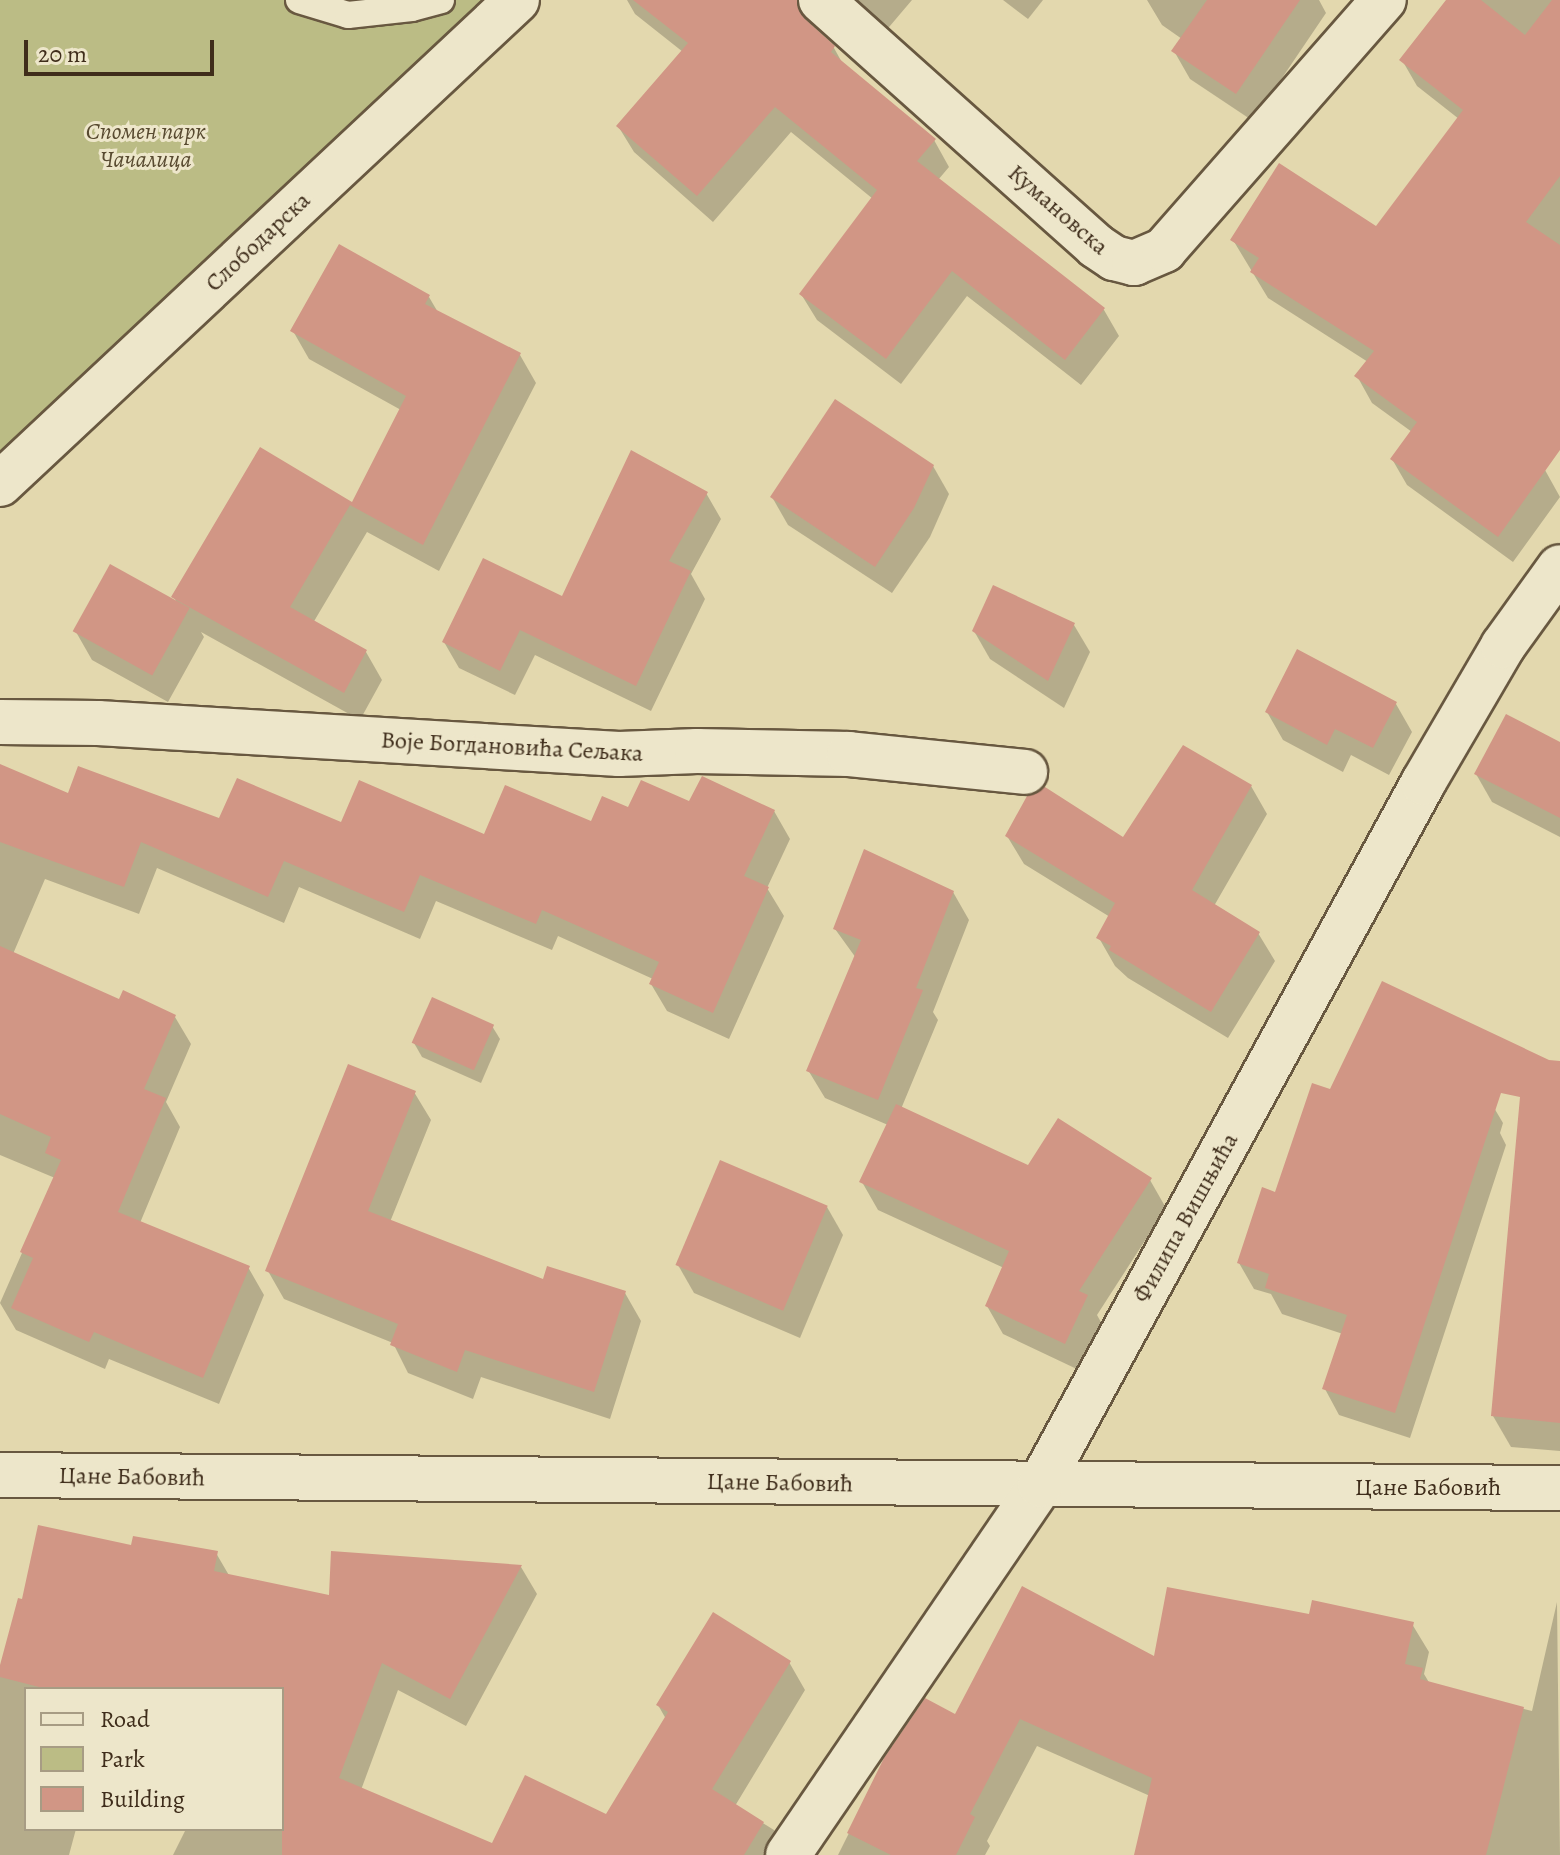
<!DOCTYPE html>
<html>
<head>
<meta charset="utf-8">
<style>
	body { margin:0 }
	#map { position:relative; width:1560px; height:1855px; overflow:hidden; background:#e3d8ae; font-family:Alegreya,serif }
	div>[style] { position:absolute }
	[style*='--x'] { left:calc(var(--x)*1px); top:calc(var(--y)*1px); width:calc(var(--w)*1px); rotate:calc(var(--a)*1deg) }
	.green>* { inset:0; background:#bbbc85 }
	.shadow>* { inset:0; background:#0003 }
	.building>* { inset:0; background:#d19685; transform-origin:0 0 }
	.roads { filter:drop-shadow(2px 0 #685840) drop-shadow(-2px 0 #685840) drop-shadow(0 2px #685840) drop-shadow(0 -2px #685840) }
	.lane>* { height:26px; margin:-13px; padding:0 13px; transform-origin:13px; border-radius:13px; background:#ede6ca }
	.street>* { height:44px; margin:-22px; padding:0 22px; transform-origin:22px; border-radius:22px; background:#ede6ca }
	span { translate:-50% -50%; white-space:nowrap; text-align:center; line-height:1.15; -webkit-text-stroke:6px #ede6ca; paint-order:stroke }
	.park-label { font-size:24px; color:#584a30; font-style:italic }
	.street-label { font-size:24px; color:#3f2d1b }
	.legend { position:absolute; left:24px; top:1687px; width:260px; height:144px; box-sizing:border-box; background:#ede6ca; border:2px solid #a79c84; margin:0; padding:10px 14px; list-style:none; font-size:24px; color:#3f2d1b }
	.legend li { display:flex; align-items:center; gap:16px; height:40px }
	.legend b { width:40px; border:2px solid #a79c84 }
	.scale { position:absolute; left:24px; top:40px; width:190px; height:36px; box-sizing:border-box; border:4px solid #3f2d1b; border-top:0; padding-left:10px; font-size:24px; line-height:28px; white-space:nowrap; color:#3f2d1b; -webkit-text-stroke:6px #ede6ca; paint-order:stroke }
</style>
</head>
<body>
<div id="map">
	<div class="green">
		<div style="clip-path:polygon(0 0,517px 0,0 484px)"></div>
	</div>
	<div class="shadow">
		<div style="clip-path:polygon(627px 0,912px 0,884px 33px,818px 10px,811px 27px,834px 48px,844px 66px,934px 140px,949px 167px,938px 180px,1104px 310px,1119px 336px,1081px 385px,967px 296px,901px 384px,817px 320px,801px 294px,873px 199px,791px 132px,713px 222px,634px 152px,618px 126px,683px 52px,635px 14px)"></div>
		<div style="clip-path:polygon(1003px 0,1043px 0,1028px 19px)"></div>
		<div style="clip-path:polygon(1147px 0,1319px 0,1326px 13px,1253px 121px,1190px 79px,1174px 51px,1182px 39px,1162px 25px)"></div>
		<div style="clip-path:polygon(1449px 0,1560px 0,1560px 436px,1545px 470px,1560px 497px,1513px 562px,1407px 485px,1392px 459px,1412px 432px,1372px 403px,1357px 376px,1368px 362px,1268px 298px,1233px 240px,1376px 229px,1459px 119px,1417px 86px,1402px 60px)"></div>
		<div style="clip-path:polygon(429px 297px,439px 314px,520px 355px,536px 383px,439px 571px,367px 532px,313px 623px,366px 652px,382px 680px,360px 720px,201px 632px,204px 637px,168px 702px,92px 660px,76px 632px,177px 603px,174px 597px,261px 450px,353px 505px,401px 410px,309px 359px,293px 331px)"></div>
		<div style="clip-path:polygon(933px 466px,949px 494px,930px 537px,892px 593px,788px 525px,772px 497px)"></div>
		<div style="clip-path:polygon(706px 493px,721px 519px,691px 574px,705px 599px,651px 711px,535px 655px,515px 695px,459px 668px,444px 642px,563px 599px)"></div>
		<div style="clip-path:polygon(1074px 625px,1090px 652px,1064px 708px,990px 659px,974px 631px)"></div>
		<div style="clip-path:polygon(1396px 704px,1412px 732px,1389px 775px,1351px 755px,1343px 772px,1283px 740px,1267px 712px)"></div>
		<div style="clip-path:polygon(1560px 744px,1560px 837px,1492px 802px,1476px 774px)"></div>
		<div style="clip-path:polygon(0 766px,69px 796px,220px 821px,342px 825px,486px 837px,592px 824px,629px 810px,690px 804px,774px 811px,790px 839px,767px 888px,784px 916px,729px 1039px,667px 1011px,651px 984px,653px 979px,558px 936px,552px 950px,436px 901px,420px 939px,299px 887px,284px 923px,157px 868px,139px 914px,45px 879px,13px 954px,120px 1002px,175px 1017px,191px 1044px,166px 1102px,180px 1127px,140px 1223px,248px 1267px,264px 1295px,219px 1404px,109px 1359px,105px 1369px,16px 1330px,0 1303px,55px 1178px,0 1155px)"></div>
		<div style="clip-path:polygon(1251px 786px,1267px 814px,1214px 906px,1258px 933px,1275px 961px,1228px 1038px,1128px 978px,1115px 966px,1099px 938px,1110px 917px,1024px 864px,1007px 836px,1123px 840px)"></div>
		<div style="clip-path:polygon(953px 892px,969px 920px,933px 1012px,938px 1020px,901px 1109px,1029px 1167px,1150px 1180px,1166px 1208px,1097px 1315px,1102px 1324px,1081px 1371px,1003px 1334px,987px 1306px,1004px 1268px,878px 1210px,862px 1182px,888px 1125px,825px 1098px,808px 1070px,856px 958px,835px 929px)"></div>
		<div style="clip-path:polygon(492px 1026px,500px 1039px,481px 1083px,422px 1057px,414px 1043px)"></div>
		<div style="clip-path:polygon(1331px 1091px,1493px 1106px,1503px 1123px,1500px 1133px,1506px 1145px,1410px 1438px,1339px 1415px,1325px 1389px,1343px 1334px,1282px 1314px,1271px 1294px,1254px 1289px,1239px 1263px)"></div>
		<div style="clip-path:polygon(414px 1092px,431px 1120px,390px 1222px,544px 1282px,625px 1293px,641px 1321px,610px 1419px,481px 1377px,473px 1399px,408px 1373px,393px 1343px,284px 1299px,268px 1271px)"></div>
		<div style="clip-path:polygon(1560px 1134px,1560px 1451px,1511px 1447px,1493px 1416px)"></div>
		<div style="clip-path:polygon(827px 1207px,843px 1235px,800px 1338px,694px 1293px,678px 1265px)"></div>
		<div style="clip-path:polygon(133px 1548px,216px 1553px,230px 1577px,331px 1598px,521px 1567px,537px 1594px,466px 1726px,398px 1690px,361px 1790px,493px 1845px,607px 1817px,666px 1719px,658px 1705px,789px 1662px,805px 1690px,735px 1806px,774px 1830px,789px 1855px,173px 1855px,186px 1829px,282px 1829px,282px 1689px,26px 1689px,26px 1829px,76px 1829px,69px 1855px,0 1855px,0 1672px,24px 1601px)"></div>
		<div style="clip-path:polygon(1557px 1602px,1560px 1855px,1136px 1855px,1150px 1796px,1037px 1746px,987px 1841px,990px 1846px,985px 1855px,838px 1855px,886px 1759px,956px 1717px,1310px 1616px,1412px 1624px,1429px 1652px,1424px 1674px,1430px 1684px,1532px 1711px)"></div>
	</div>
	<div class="building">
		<div style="clip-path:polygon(633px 0,797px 0,804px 18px,835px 46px,831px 52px,936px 139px,917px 161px,1105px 308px,1065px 360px,952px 271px,886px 359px,799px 294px,877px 190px,775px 107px,697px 196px,616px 126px,688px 43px)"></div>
		<div style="clip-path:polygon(1207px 0,1300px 0,1236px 94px,1171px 51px)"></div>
		<div style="clip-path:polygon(1446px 0,1481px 0,1525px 35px,1552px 0,1560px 0,1560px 176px,1526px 222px,1560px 245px,1560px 450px,1498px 537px,1390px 459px,1417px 422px,1354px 376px,1374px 351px,1250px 272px,1259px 258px,1230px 240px,1279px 163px,1376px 226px,1463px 110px,1399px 60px)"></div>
		<div style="clip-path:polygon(339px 244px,430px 295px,425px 304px,521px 353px,423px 545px,350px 505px,290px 607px,367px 650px,344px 693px,171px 597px,260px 447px,352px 502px,406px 396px,290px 331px)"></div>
		<div style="clip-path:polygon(835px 399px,934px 465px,914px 508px,875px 567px,770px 497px)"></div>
		<div style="clip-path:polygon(631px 450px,708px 492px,669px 561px,691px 571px,636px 686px,520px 630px,500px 671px,442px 642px,483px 558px,562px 596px)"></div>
		<div style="left:110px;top:564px;width:91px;height:77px;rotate:29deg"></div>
		<div style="clip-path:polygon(993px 585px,1075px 623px,1048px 681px,972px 631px)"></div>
		<div style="clip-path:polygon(1297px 649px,1397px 702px,1373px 748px,1335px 729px,1327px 745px,1265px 712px)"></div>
		<div style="clip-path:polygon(1506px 714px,1560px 742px,1560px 818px,1474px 774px)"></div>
		<div style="clip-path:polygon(1183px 745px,1252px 785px,1192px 890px,1260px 932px,1211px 1012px,1109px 950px,1111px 946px,1096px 938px,1115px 903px,1005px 836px,1027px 796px,1045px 787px,1123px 837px)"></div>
		<div style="clip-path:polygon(0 764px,68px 793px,78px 766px,219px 818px,237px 778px,341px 822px,359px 780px,484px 834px,505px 785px,591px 821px,602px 796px,628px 807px,641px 780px,689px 801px,702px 776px,775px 810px,744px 876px,769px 887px,713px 1013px,649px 984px,659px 962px,542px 910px,536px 924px,420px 875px,404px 912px,284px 861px,268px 897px,141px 842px,124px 887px,0 842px)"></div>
		<div style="clip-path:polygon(864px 849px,954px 891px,916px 988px,923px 990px,878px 1100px,806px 1071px,861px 940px,833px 929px)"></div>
		<div style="clip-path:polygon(0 946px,119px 999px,123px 990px,176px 1015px,144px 1089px,166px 1098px,118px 1212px,250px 1266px,203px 1378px,94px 1332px,89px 1342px,11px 1308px,33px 1258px,20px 1252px,61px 1160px,45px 1153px,51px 1137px,0 1114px)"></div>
		<div style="clip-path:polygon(1382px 981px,1549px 1060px,1560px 1061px,1560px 1423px,1491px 1416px,1520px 1097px,1501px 1093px,1395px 1413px,1322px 1389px,1347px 1315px,1265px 1288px,1269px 1274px,1237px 1263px,1262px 1187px,1275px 1192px,1312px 1083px,1330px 1089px)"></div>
		<div style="left:432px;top:997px;width:68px;height:50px;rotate:24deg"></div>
		<div style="clip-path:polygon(348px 1064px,416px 1091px,368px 1211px,543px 1279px,547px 1266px,626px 1291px,594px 1392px,465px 1350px,457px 1372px,390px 1345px,398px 1324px,265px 1271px)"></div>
		<div style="clip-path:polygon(896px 1104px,1028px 1165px,1058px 1118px,1152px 1178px,1079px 1291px,1088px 1295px,1065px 1344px,985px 1306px,1009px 1251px,859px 1182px)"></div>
		<div style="left:720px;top:1160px;width:117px;height:114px;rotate:23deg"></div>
		<div style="clip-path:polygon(38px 1525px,131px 1545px,133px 1536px,218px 1551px,214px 1571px,329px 1595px,331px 1551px,522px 1565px,450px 1699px,382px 1663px,339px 1778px,492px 1843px,525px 1775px,606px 1814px,668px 1712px,656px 1705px,713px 1612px,791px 1661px,712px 1789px,764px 1822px,744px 1855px,282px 1855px,282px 1689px,47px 1689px,0 1677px,0 1665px,18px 1598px,22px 1599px)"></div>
		<div style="clip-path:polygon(1022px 1586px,1154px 1656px,1167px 1587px,1309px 1614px,1312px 1600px,1414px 1622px,1405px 1664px,1423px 1668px,1420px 1679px,1524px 1707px,1486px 1855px,1134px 1855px,1152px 1778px,1020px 1719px,970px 1814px,975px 1817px,956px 1855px,891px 1855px,847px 1833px,884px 1758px,925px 1698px,955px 1714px)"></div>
	</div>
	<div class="roads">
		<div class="lane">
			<div style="--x:299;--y:0;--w:51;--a:17"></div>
			<div style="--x:348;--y:15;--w:64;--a:-6.2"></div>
			<div style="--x:412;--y:8;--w:30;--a:-15"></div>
		</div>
		<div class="street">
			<div style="--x:821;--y:0;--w:369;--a:41.8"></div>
			<div style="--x:1096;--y:246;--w:22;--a:34"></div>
			<div style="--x:1114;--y:258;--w:21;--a:14"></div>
			<div style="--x:1134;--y:263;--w:33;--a:-23"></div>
			<div style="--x:1164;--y:250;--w:333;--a:-48.7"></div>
			<div style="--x:0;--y:484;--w:708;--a:-43.11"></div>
			<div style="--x:0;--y:722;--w:98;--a:0.6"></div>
			<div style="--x:98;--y:723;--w:522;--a:3.41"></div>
			<div style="--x:619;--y:754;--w:78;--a:-2.2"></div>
			<div style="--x:697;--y:751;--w:152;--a:1.1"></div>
			<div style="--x:849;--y:754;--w:177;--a:5.8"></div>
			<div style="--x:0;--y:1475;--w:1560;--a:0.48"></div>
			<div style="--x:788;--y:1855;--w:448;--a:-55.7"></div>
			<div style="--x:1040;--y:1485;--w:800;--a:-61.38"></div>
			<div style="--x:1423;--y:783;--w:159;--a:-59.7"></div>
			<div style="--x:1503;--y:646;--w:97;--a:-54.2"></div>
		</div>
	</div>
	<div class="park-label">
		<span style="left:146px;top:146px">Спомен парк<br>Чачалица</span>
	</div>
	<div class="street-label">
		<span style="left:1058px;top:210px;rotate:41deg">Кумановска</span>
		<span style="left:258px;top:242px;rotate:-43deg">Слободарска</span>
		<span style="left:512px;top:747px;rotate:3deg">Воје Богдановића Сељака</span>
		<span style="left:1186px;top:1218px;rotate:-61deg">Филипа Вишњића</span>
		<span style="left:132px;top:1477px;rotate:1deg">Цане Бабовић</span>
		<span style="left:780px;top:1483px;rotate:1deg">Цане Бабовић</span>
		<span style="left:1428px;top:1488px">Цане Бабовић</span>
	</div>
	<ul class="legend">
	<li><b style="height:10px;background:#ede6ca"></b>Road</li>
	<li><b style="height:22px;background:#bbbc85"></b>Park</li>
	<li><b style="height:22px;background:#d19685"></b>Building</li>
	</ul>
	<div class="scale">20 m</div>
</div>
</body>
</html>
